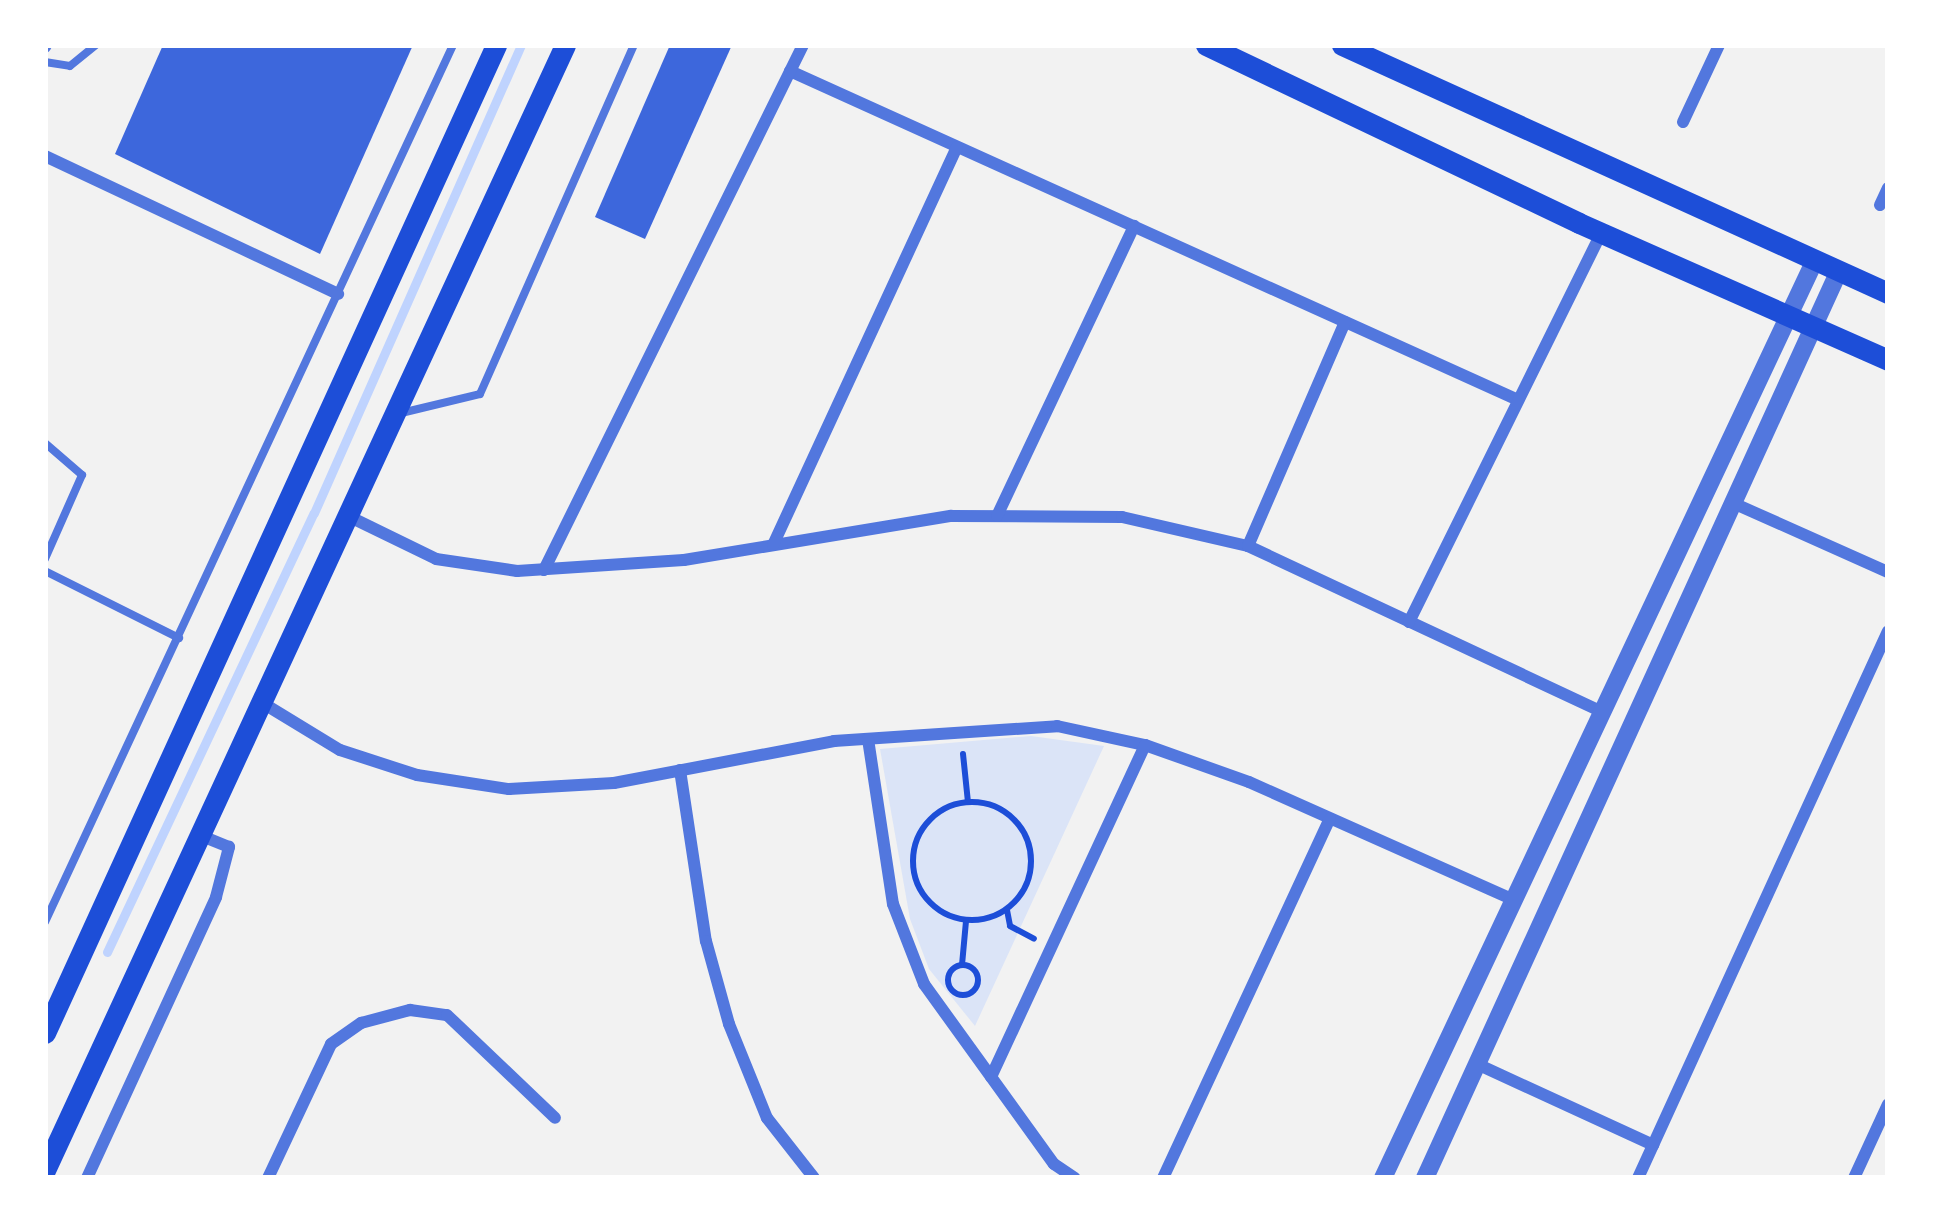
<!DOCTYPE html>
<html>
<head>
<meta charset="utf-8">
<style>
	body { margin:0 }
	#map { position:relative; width:1933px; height:1223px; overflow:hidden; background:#f2f2f2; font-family:Mulish,sans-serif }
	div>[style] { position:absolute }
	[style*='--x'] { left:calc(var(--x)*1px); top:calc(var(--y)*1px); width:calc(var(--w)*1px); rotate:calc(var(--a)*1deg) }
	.green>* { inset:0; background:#dbe4f7 }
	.stream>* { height:9px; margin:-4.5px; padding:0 4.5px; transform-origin:4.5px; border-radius:4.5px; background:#bfd3fe }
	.building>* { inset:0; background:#3d67dc }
	.path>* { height:6px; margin:-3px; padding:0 3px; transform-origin:3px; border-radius:3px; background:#1d4ed8 }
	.path>.ring { margin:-3px; padding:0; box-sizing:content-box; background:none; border:6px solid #1d4ed8; border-radius:50% }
	.service>* { height:8px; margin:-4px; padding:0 4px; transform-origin:4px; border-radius:4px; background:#5277de }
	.minor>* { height:12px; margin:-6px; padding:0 6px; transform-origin:6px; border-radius:6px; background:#5277de }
	.tertiary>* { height:18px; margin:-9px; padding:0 9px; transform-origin:9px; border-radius:9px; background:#5277de }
	.secondary>* { height:21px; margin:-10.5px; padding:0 10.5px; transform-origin:10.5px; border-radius:10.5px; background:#1d4ed8 }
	span { translate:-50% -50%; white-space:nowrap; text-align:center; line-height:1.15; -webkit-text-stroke:9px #fff; paint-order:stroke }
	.frame { position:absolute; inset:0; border:48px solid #fff; pointer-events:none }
</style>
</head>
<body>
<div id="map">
	<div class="green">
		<div style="clip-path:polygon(1031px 736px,1104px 746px,975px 1026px,929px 969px,910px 919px,880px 749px)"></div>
	</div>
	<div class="stream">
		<div style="--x:107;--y:952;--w:485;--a:-64.8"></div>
		<div style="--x:314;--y:513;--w:512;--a:-66.14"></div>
	</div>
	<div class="building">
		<div style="clip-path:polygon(163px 45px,413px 45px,320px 254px,115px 154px)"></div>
		<div style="clip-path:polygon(670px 45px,732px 45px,645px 239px,595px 217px)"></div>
	</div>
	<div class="path">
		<div style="--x:963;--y:754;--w:48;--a:84.1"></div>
		<div class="ring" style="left:913px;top:802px;width:112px;height:112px"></div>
		<div style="--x:1007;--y:910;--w:16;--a:79"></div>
		<div style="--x:1010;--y:926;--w:27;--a:28"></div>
		<div style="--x:962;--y:965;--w:44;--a:-84.8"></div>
		<div class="ring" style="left:948px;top:965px;width:24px;height:24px"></div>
	</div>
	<div class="service">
		<div style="--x:45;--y:62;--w:25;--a:9"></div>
		<div style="--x:70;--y:66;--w:33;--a:-39"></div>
		<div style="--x:397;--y:414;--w:85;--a:-13.5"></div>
		<div style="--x:480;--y:394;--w:381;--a:-66.2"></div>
		<div style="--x:45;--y:443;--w:49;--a:40.9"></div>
		<div style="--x:82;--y:475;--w:92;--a:113.8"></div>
		<div style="--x:45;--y:571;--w:150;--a:26.6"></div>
		<div style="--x:45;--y:922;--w:967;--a:-65.05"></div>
	</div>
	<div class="minor">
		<div style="--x:45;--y:47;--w:2;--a:-63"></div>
		<div style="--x:790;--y:71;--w:799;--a:24.32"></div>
		<div style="--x:1683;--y:122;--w:85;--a:-64.9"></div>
		<div style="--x:45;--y:156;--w:324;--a:25.2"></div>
		<div style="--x:1880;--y:205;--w:19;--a:-65"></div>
		<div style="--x:1733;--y:503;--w:170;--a:24"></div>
		<div style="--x:348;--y:516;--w:98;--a:26"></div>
		<div style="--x:436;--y:559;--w:82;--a:8.4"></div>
		<div style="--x:517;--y:571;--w:167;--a:-3.8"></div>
		<div style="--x:684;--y:560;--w:271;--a:-9.4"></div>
		<div style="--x:951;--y:516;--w:171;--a:0.3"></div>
		<div style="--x:1122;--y:517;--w:129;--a:13"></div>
		<div style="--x:1248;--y:546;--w:391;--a:25.1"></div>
		<div style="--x:997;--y:516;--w:321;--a:-64.7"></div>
		<div style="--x:773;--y:545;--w:438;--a:-65.2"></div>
		<div style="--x:1248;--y:546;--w:244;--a:-66.6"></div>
		<div style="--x:544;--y:570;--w:585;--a:-63.74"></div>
		<div style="--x:1409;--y:622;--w:434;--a:-63.7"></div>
		<div style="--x:261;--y:702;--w:92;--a:31.3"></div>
		<div style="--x:340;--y:750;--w:81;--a:18"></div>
		<div style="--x:417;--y:775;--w:93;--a:8.7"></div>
		<div style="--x:509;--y:789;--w:105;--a:-3.3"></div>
		<div style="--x:614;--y:783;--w:224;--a:-10.8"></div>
		<div style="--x:834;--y:741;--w:224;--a:-3.8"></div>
		<div style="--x:1057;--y:726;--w:90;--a:12.2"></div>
		<div style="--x:1145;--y:745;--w:110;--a:19.6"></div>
		<div style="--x:1249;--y:782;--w:290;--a:24"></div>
		<div style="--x:868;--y:739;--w:167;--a:81.4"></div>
		<div style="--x:893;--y:904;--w:86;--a:68.8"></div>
		<div style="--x:924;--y:984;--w:222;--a:54.2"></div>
		<div style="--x:1054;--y:1164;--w:25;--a:34"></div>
		<div style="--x:680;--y:770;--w:173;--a:81.4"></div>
		<div style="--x:706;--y:941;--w:86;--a:74.5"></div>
		<div style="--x:729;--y:1024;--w:101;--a:68"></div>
		<div style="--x:767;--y:1118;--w:76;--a:51.9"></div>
		<div style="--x:1477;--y:1064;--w:194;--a:24.7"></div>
		<div style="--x:991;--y:1077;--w:366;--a:-65.1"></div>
		<div style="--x:87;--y:1178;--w:309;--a:-65.3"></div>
		<div style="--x:216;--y:897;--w:52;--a:-75.4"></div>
		<div style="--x:229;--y:847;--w:31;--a:-158"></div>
		<div style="--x:268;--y:1178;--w:148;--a:-64.8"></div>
		<div style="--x:331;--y:1044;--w:37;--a:-35"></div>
		<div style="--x:361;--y:1023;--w:51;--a:-14.9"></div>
		<div style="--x:410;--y:1010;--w:37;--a:8"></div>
		<div style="--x:447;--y:1015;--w:149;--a:43.6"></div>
		<div style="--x:1163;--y:1178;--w:396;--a:-65.1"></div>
		<div style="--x:1638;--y:1178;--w:601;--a:-65.44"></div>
		<div style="--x:1854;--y:1178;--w:81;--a:-65.3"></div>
	</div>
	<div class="tertiary">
		<div style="--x:1383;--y:1178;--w:1015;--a:-64.8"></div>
		<div style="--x:1425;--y:1178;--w:997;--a:-65.47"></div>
	</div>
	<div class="secondary">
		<div style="--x:1206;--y:45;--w:413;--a:25.5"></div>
		<div style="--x:1579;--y:223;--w:338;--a:23.9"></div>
		<div style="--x:1342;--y:45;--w:600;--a:24.43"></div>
		<div style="--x:45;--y:1033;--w:1086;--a:-65.46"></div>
		<div style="--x:45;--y:1170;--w:1239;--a:-65.19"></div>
	</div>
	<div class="frame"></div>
</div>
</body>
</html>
